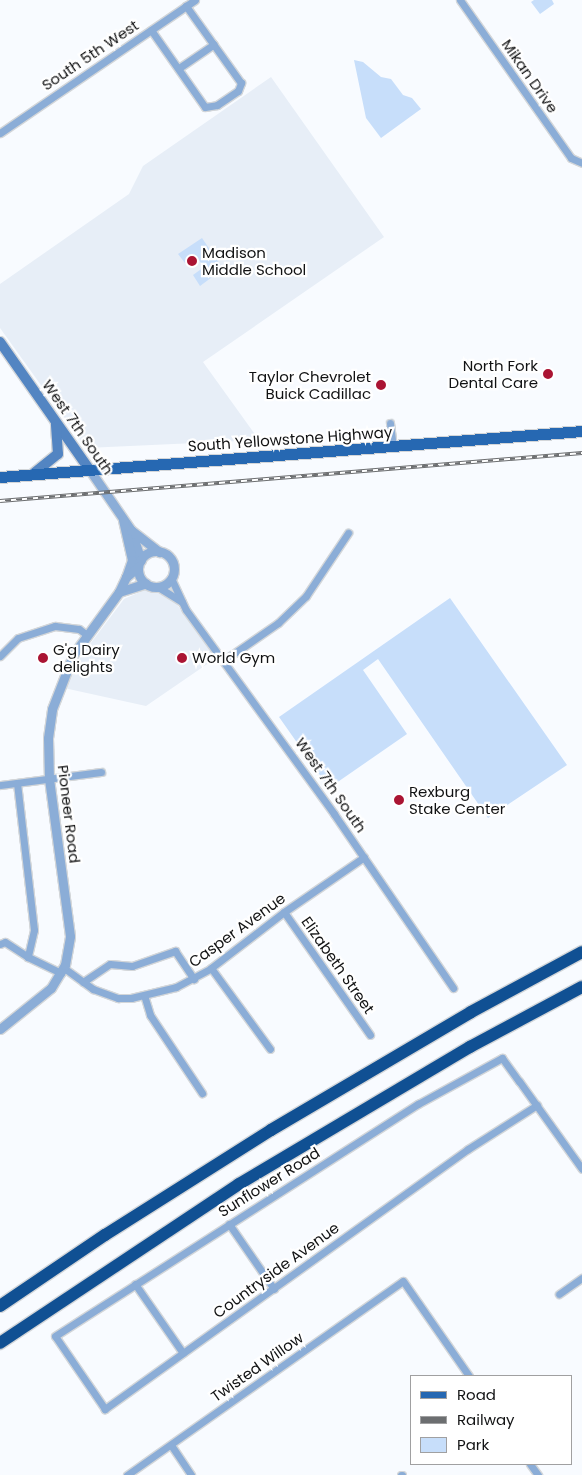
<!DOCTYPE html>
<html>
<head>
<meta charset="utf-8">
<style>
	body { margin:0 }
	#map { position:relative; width:582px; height:1475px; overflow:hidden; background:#f8fbff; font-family:Poppins,sans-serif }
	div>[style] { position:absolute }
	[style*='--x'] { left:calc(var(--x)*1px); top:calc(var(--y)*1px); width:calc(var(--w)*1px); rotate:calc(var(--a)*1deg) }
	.built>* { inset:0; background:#e7eef7 }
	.green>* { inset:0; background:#c7defa }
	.roads { filter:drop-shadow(1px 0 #d3d6d9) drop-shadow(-1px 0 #d3d6d9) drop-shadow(0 1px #d3d6d9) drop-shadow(0 -1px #d3d6d9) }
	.minor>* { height:7px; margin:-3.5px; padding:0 3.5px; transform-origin:3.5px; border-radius:3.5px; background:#8badd7 }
	.tertiary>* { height:9px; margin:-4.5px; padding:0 4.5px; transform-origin:4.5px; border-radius:4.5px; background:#8badd7 }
	.tertiary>.ring { margin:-4.5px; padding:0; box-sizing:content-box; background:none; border:9px solid #8badd7; border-radius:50% }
	.secondary>* { height:10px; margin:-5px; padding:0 5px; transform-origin:5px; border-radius:5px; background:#5385c2 }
	.primary>* { height:11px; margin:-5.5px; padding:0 5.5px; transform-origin:5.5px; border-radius:5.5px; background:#2668b2 }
	.motorway>* { height:12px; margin:-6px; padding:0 6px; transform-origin:6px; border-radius:6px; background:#105093 }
	.rail>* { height:4px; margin-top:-2px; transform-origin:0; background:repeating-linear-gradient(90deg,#fff 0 5.5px,#6c6e70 0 11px); box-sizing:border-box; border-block:1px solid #6c6e70 }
	.dots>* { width:14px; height:14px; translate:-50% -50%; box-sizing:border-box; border:2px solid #fff; border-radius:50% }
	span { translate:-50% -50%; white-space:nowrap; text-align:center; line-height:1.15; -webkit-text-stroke:4.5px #fff; paint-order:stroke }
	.street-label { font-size:15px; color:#111213 }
	.poi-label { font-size:15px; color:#111213 }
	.left { translate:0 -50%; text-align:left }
	.right { translate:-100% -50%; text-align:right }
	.legend { position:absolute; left:410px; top:1375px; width:162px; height:90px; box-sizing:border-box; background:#fff; border:1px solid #a0a0a1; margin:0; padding:6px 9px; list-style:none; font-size:15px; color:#111213 }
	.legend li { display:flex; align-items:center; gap:10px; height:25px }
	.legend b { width:25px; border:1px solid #a0a0a1 }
</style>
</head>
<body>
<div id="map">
	<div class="built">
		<div style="clip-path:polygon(271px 77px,384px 237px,203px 362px,259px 440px,86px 448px,0 328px,0 284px,129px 194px,143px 166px)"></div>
		<div style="clip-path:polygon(149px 588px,176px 603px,216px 658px,146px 706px,64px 688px,81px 656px,124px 599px)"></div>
	</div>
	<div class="green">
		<div style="clip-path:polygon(534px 0,552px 0,554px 4px,540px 14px,531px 2px)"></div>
		<div style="clip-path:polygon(354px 60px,363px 62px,381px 77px,391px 79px,403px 95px,412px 98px,421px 109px,381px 138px,366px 118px)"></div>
		<div style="clip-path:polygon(202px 238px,223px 269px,200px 286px,193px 275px,204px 267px,196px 256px,185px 263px,178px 254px)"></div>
		<div style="clip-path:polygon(450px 598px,567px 765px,488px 818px,378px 659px,363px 670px,407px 734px,329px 788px,279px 717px)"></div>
	</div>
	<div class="roads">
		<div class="minor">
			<div style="--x:460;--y:0;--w:193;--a:54.9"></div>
			<div style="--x:571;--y:158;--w:12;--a:24"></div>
			<div style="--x:151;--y:30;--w:94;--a:55"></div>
			<div style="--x:205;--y:107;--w:12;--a:-9"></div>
			<div style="--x:217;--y:105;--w:25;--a:-34"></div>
			<div style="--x:238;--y:91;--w:9;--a:-69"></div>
			<div style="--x:241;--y:83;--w:95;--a:-125.5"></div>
			<div style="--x:179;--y:68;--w:42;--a:-34.4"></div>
			<div style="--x:0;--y:133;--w:236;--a:-34.3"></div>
			<div style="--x:390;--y:423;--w:23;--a:83"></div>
			<div style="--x:171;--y:578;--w:35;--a:65"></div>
			<div style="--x:186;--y:610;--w:252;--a:54"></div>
			<div style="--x:334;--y:814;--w:211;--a:55.6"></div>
			<div style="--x:158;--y:587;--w:28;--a:32"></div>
			<div style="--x:0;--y:656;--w:25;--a:-45"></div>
			<div style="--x:18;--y:638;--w:39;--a:-18"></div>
			<div style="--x:55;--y:626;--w:24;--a:7"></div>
			<div style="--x:79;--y:629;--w:10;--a:37"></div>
			<div style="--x:223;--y:661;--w:67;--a:-34.6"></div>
			<div style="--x:278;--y:623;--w:39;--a:-44"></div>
			<div style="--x:306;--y:596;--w:76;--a:-56.3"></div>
			<div style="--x:17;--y:783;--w:148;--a:83.4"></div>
			<div style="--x:34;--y:930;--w:28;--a:103"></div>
			<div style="--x:28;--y:957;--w:37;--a:26"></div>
			<div style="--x:0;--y:785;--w:102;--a:-7.3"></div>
			<div style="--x:284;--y:912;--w:150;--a:55"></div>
			<div style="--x:0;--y:944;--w:5;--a:-22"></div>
			<div style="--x:5;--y:942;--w:27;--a:33"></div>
			<div style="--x:64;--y:968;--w:36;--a:36"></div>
			<div style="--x:93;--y:989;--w:27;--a:20"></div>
			<div style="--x:118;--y:998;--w:13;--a:0"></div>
			<div style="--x:131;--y:998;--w:46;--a:-13.7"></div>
			<div style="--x:176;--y:987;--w:40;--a:-28"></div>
			<div style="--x:211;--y:968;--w:92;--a:-37.5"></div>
			<div style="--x:284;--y:912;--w:97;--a:-34.5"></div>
			<div style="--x:211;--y:968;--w:100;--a:53.9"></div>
			<div style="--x:83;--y:982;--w:32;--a:-34"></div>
			<div style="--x:110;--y:964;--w:22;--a:5"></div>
			<div style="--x:132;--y:966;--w:46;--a:-19.2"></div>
			<div style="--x:175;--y:951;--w:34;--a:56"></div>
			<div style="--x:144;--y:995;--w:21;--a:73"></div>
			<div style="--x:150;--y:1015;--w:94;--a:56.3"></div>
			<div style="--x:537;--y:1105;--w:82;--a:147.5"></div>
			<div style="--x:468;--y:1149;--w:447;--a:144.4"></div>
			<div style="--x:105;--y:1409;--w:88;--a:-124.4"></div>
			<div style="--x:55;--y:1336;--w:431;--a:-32.6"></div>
			<div style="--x:418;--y:1104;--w:96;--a:-28.7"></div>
			<div style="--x:502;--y:1058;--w:29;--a:54"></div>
			<div style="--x:519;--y:1081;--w:108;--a:54.4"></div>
			<div style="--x:229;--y:1224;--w:79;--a:55.3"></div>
			<div style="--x:135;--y:1284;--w:84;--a:55.2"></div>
			<div style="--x:559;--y:1294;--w:28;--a:-35"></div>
			<div style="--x:171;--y:1445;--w:36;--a:56"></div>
			<div style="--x:530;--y:1464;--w:14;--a:54"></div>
			<div style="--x:127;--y:1475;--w:337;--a:-35.1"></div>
			<div style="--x:403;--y:1281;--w:116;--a:55.2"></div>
			<div style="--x:401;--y:1475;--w:1;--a:0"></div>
		</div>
		<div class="tertiary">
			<div style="--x:89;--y:469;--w:74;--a:55.5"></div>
			<div style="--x:131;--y:530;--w:32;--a:72"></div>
			<div style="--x:123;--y:520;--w:41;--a:77.3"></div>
			<div style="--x:132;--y:560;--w:18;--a:109"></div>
			<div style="--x:131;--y:530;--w:36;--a:38"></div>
			<div class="ring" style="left:138px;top:551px;width:27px;height:27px"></div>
			<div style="--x:119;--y:592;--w:28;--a:-18"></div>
			<div style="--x:0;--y:1029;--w:65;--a:-38.8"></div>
			<div style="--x:51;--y:988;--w:27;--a:-59"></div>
			<div style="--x:65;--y:965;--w:29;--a:-80"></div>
			<div style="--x:70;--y:936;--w:158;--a:-97.6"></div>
			<div style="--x:49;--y:779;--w:41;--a:-91.4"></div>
			<div style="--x:48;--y:738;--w:29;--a:-82"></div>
			<div style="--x:52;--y:709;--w:58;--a:-68.7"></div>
			<div style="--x:73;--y:655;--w:78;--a:-53.9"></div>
			<div style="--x:119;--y:592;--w:17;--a:-65"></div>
			<div style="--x:126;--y:577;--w:16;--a:-40"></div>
		</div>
		<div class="secondary">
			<div style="--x:0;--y:342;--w:155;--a:55"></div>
			<div style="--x:33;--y:474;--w:32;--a:-39"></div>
			<div style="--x:58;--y:454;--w:30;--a:-94"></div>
		</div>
		<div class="primary">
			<div style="--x:0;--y:477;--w:584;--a:-4.52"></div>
		</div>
		<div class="motorway">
			<div style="--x:0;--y:1306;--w:127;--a:-34.1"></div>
			<div style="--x:105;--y:1235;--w:196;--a:-32.3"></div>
			<div style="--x:271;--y:1130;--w:232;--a:-30.5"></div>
			<div style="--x:471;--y:1012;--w:126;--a:-28.4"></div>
			<div style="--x:0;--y:1343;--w:287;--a:-33.6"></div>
			<div style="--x:239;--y:1184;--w:269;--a:-30.7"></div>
			<div style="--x:470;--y:1047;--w:127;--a:-28.2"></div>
		</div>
	</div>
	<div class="rail">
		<div style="--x:0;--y:501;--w:584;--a:-4.71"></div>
	</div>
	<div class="dots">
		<div style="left:192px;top:261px;background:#aa1433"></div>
		<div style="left:548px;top:374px;background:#aa1433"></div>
		<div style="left:381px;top:385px;background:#aa1433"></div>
		<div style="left:43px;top:658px;background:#aa1433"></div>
		<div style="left:182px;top:658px;background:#aa1433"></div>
		<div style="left:399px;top:800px;background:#aa1433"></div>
	</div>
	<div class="street-label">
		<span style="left:90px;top:55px;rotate:-34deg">South 5th West</span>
		<span style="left:530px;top:76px;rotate:55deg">Mikan Drive</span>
		<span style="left:78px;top:427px;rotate:55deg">West 7th South</span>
		<span style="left:290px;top:439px;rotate:-4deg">South Yellowstone Highway</span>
		<span style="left:331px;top:785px;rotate:55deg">West 7th South</span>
		<span style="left:69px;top:814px;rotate:83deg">Pioneer Road</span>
		<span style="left:237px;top:930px;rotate:-36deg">Casper Avenue</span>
		<span style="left:338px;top:965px;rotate:55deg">Elizabeth Street</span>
		<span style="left:269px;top:1182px;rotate:-32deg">Sunflower Road</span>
		<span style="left:276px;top:1270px;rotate:-36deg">Countryside Avenue</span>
		<span style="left:257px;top:1367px;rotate:-35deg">Twisted Willow</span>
	</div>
	<div class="poi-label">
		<span class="left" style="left:202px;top:261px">Madison<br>Middle School</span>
		<span class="right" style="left:538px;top:374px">North Fork<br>Dental Care</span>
		<span class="right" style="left:371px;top:385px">Taylor Chevrolet<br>Buick Cadillac</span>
		<span class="left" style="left:53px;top:658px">G'g Dairy<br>delights</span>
		<span class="left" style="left:192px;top:658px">World Gym</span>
		<span class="left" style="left:409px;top:800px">Rexburg<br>Stake Center</span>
	</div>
	<ul class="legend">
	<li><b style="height:6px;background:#2668b2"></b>Road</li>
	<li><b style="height:6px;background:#6c6e70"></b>Railway</li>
	<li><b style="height:14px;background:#c7defa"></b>Park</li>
	</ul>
</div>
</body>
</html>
